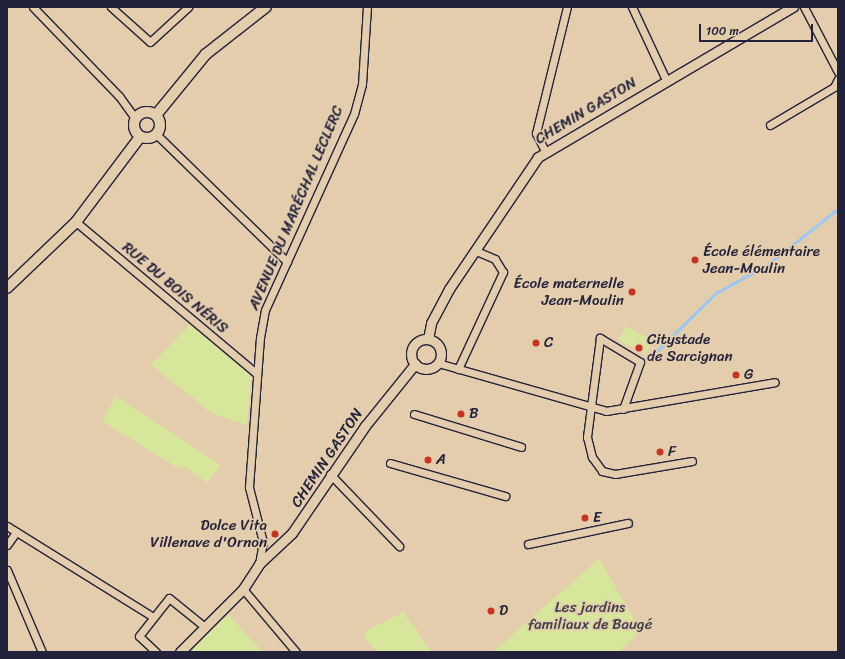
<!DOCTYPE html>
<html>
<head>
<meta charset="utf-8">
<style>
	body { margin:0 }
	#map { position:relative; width:845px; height:659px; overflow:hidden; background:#e4cdad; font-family:Sriracha,sans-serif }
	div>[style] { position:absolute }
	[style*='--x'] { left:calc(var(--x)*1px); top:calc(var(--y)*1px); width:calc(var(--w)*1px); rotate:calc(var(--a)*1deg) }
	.green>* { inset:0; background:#d6e69a; transform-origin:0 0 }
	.stream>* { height:2.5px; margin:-1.25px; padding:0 1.25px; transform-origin:1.25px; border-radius:1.25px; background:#9ac8f4 }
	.roads { filter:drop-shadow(1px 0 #22223b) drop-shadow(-1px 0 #22223b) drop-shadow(0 1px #22223b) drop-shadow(0 -1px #22223b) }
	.minor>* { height:7px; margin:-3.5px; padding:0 3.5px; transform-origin:3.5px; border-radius:3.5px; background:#e4cdad }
	.tertiary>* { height:9px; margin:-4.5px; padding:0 4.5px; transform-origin:4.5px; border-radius:4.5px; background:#e4cdad }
	.tertiary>.ring { margin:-4.5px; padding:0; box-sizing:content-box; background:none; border:9px solid #e4cdad; border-radius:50% }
	.secondary>* { height:10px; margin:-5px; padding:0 5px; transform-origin:5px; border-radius:5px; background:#e4cdad }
	.secondary>.ring { margin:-5px; padding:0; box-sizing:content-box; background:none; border:10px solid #e4cdad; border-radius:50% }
	.dots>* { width:11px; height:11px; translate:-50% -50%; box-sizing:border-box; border:2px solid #e4cdad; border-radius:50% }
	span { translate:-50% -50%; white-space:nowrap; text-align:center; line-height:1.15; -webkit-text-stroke:3.5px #e4cdad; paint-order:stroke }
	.street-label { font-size:15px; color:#22223b }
	.poi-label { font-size:15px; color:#22223b }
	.left { translate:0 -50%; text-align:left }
	.right { translate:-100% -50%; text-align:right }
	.park-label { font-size:15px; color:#3d3f49 }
	.frame { position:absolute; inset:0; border:8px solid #22223b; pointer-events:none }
	.scale { position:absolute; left:699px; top:24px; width:114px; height:18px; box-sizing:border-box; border:2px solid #22223b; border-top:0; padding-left:5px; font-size:12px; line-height:14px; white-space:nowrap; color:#22223b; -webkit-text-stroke:3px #e4cdad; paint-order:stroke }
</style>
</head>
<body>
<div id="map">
	<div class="green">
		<div style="clip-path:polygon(190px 324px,251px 376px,247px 425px,213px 414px,151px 365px)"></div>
		<div style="left:626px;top:326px;width:30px;height:16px;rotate:28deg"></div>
		<div style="clip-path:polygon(116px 396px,220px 465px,207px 483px,184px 466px,179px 469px,102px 421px)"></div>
		<div style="clip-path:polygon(599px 559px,641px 631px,618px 652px,493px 652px)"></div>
		<div style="clip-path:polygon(404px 612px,431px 652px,377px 652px,366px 639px,363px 632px)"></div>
		<div style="clip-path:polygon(228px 614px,262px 652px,190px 652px)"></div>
	</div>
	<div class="stream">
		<div style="--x:650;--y:358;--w:93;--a:-44.6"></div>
		<div style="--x:716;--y:293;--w:58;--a:-28.8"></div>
		<div style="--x:767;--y:265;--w:90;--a:-38.3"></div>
	</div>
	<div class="roads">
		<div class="minor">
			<div style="--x:33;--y:7;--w:124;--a:46"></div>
			<div style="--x:119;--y:96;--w:27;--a:54"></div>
			<div style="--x:111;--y:7;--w:52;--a:41.9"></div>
			<div style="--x:150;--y:42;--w:52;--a:-42.6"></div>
			<div style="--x:632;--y:7;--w:81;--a:65"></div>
			<div style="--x:804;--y:7;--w:73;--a:62.4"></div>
			<div style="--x:770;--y:125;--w:74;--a:-30.7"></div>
			<div style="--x:834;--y:87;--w:9;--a:-63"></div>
			<div style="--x:156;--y:134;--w:183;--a:44.3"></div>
			<div style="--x:545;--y:151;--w:20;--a:-117"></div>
			<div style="--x:536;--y:133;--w:130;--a:-76.2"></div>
			<div style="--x:76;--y:222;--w:236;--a:40"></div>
			<div style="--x:438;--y:363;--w:175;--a:15.9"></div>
			<div style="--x:606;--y:411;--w:171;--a:-9.7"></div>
			<div style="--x:458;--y:369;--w:107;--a:-65.1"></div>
			<div style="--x:503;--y:272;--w:15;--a:-122"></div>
			<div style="--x:495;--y:259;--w:21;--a:-157"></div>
			<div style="--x:623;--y:409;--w:50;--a:-70.1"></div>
			<div style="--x:640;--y:362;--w:47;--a:-149"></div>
			<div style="--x:600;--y:338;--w:100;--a:97.5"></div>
			<div style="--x:587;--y:437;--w:21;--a:76"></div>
			<div style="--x:592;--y:457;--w:17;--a:54"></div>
			<div style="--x:602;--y:471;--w:13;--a:13"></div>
			<div style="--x:615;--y:474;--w:78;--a:-9.6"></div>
			<div style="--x:414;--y:414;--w:112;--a:17.1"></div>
			<div style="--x:390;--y:463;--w:120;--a:16"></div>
			<div style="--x:330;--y:474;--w:100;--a:46.2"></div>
			<div style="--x:7;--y:526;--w:172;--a:31.9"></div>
			<div style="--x:528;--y:544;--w:102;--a:-11.9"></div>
			<div style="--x:7;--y:545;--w:16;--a:-55"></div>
			<div style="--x:259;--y:564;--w:22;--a:-80"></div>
			<div style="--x:263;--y:542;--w:57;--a:-104.3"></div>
			<div style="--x:249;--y:487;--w:149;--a:-85.8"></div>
			<div style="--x:260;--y:338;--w:28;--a:-80"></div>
			<div style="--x:265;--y:310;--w:215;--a:-65.6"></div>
			<div style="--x:354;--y:114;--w:31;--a:-75"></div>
			<div style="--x:362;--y:84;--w:77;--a:-86.3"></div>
			<div style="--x:7;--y:570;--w:89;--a:66.9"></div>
			<div style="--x:243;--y:589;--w:82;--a:49.9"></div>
			<div style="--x:156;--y:652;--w:23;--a:-137"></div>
			<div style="--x:139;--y:636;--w:48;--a:-51.7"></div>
			<div style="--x:169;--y:598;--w:46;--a:38.9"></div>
		</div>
		<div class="tertiary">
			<div class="ring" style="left:411px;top:339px;width:21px;height:21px"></div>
			<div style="--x:428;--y:339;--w:16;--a:-79"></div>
			<div style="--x:431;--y:323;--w:38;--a:-62"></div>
			<div style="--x:449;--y:289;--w:159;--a:-56"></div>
			<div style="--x:538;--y:157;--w:296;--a:-30.5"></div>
			<div style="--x:180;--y:652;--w:89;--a:-45"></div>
			<div style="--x:243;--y:589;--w:30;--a:-57"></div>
			<div style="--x:259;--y:564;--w:45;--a:-43.2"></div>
			<div style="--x:292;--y:533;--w:130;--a:-55.7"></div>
			<div style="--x:365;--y:426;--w:80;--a:-51.1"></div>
		</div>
		<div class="secondary">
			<div class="ring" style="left:134px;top:112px;width:16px;height:16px"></div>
			<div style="--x:156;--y:115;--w:79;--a:-50.7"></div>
			<div style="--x:206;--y:54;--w:76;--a:-38.1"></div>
			<div style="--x:7;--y:288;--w:95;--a:-43.7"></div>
			<div style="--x:76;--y:222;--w:106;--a:-53"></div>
		</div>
	</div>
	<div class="dots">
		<div style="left:695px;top:260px;background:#c8321e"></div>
		<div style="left:632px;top:292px;background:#c8321e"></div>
		<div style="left:536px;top:343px;background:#c8321e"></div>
		<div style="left:639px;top:348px;background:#c8321e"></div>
		<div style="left:736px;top:375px;background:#c8321e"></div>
		<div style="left:461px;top:414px;background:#c8321e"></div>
		<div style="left:660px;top:452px;background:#c8321e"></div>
		<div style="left:428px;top:460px;background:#c8321e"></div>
		<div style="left:585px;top:518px;background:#c8321e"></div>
		<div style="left:275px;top:534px;background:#c8321e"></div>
		<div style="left:491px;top:611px;background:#c8321e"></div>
	</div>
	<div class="street-label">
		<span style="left:586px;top:111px;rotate:-31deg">CHEMIN GASTON</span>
		<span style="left:296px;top:208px;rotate:-67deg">AVENUE DU MARÉCHAL LECLERC</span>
		<span style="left:175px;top:288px;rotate:40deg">RUE DU BOIS NÉRIS</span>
		<span style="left:327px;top:458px;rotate:-56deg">CHEMIN GASTON</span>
	</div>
	<div class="poi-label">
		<span class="left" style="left:703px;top:260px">École élémentaire<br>Jean-Moulin</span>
		<span class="right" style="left:624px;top:292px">École maternelle<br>Jean-Moulin</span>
		<span class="left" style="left:647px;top:348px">Citystade<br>de Sarcignan</span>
		<span class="left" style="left:544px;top:343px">C</span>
		<span class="left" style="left:744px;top:375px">G</span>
		<span class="left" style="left:469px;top:414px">B</span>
		<span class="left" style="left:668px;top:452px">F</span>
		<span class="left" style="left:436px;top:460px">A</span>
		<span class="left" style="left:593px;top:518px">E</span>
		<span class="right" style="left:267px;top:534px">Dolce Vita<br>Villenave d'Ornon</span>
		<span class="left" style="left:499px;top:611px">D</span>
	</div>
	<div class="park-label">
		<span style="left:590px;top:616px">Les jardins<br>familiaux de Baugé</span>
	</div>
	<div class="frame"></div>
	<div class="scale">100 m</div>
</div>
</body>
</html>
